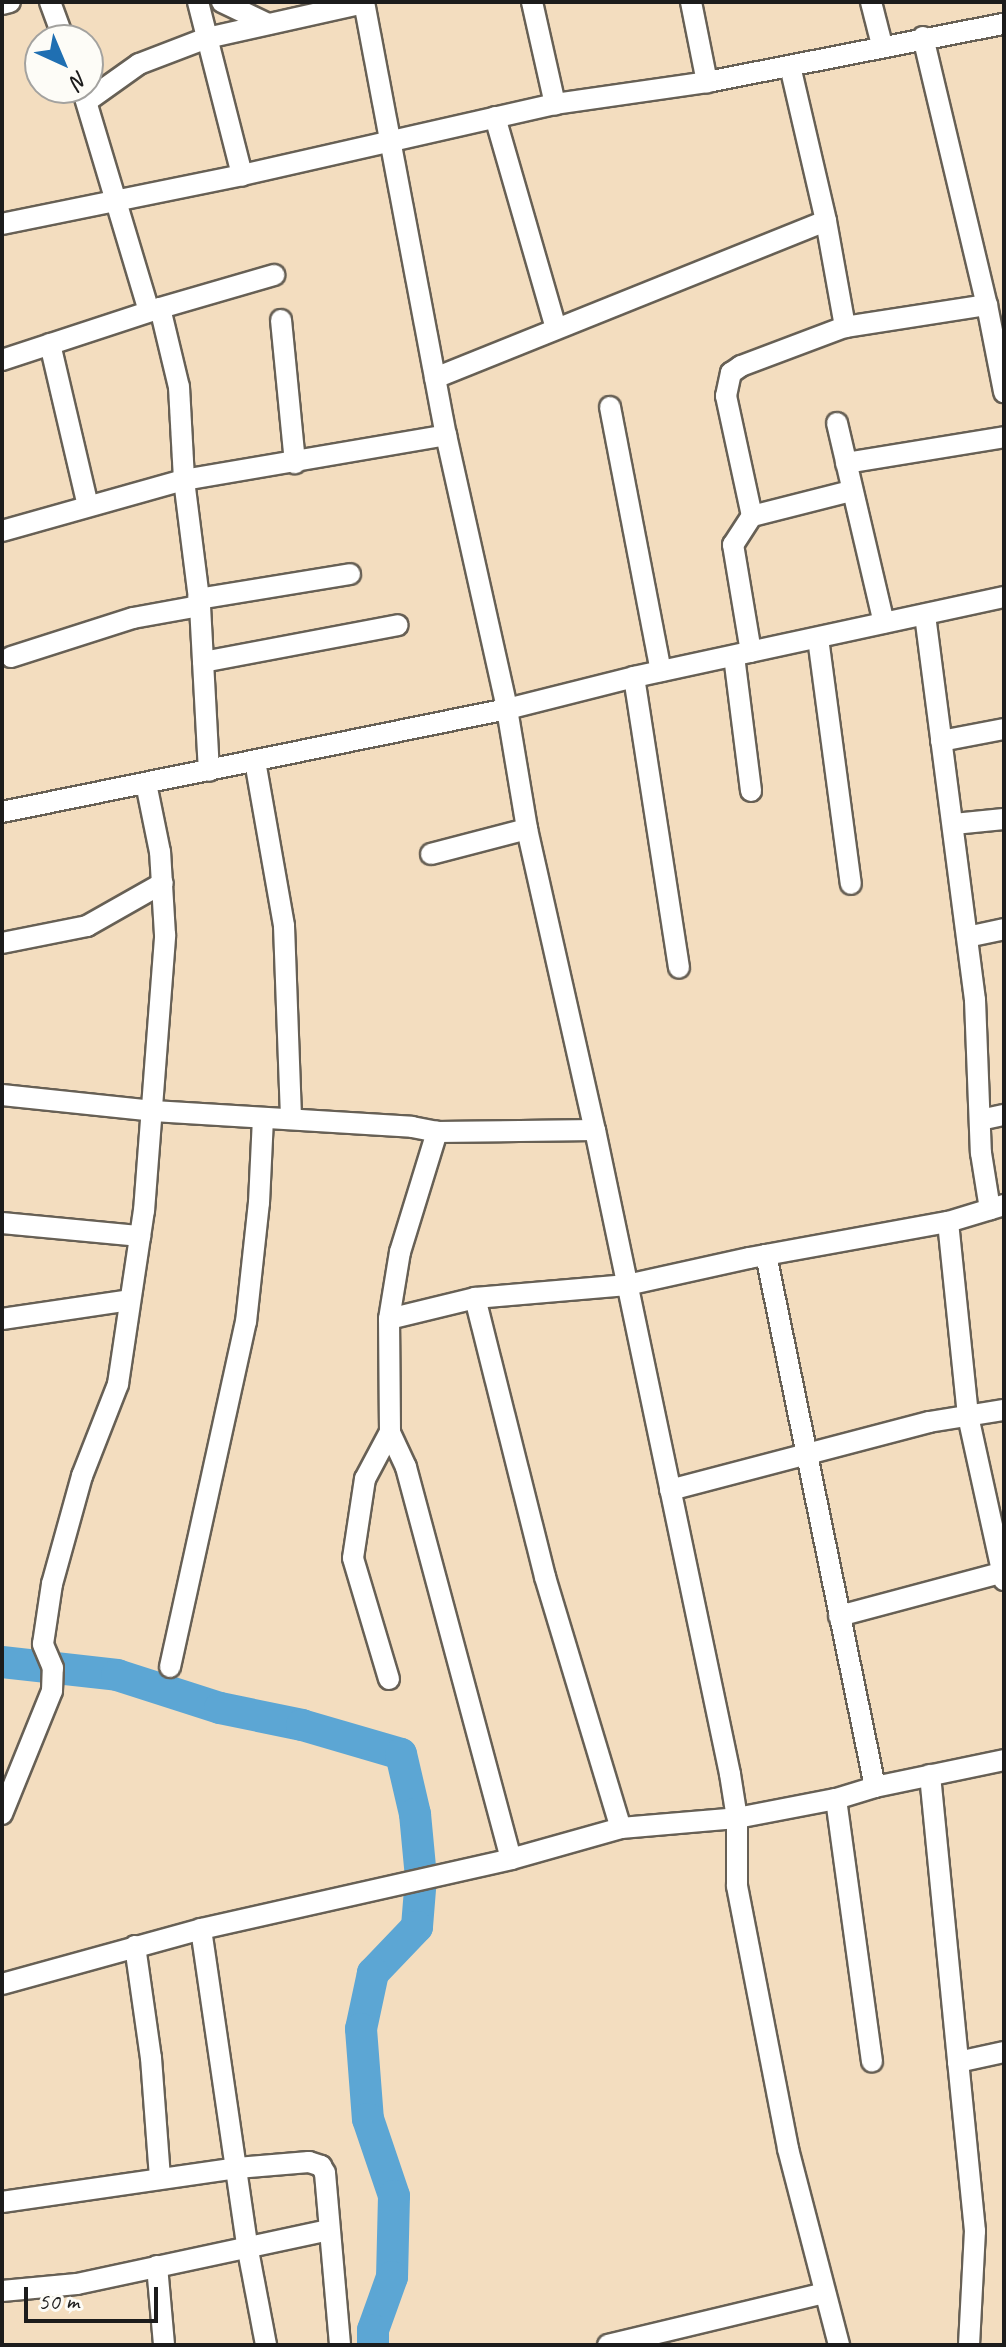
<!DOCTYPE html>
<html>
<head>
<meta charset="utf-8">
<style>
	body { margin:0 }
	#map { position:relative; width:1006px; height:2347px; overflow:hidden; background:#f3ddbf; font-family:Caveat,sans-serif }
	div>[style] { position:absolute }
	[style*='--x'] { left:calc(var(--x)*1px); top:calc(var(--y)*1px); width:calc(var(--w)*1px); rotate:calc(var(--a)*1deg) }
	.river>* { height:32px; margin:-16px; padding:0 16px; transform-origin:16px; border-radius:16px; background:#5ca6d4 }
	.roads { filter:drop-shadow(2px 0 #676055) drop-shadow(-2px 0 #676055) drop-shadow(0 2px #676055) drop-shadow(0 -2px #676055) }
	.street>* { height:20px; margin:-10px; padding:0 10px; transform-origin:10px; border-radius:10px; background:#fff }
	span { translate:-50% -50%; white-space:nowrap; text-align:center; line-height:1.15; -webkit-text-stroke:7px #fdfcf7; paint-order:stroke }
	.frame { position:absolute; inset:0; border:4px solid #1c1c1c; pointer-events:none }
	.north { position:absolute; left:24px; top:24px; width:80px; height:80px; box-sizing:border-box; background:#fdfcf7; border:2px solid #a3a29f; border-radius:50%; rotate:136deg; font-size:22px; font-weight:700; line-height:32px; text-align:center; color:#1c1c1c }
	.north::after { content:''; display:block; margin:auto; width:28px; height:36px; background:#1f6fb2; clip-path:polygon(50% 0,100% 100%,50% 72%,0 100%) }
	.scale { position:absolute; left:24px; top:2287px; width:134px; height:36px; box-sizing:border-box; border:4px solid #1c1c1c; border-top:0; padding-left:10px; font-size:24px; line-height:28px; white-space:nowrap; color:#1c1c1c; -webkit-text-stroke:6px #fdfcf7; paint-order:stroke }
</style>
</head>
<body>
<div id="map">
	<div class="river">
		<div style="--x:2;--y:1662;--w:116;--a:6.4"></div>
		<div style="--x:117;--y:1675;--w:108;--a:17.8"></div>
		<div style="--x:220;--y:1708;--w:84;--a:11.7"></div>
		<div style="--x:302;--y:1725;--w:103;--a:16.3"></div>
		<div style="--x:401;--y:1754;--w:62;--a:76.9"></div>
		<div style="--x:415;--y:1814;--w:63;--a:84.6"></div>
		<div style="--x:421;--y:1877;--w:50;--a:94.6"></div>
		<div style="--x:417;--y:1927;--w:64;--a:133.7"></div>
		<div style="--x:373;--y:1973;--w:57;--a:102.1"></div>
		<div style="--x:361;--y:2029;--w:90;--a:85.6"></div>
		<div style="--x:368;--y:2119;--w:81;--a:71.3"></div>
		<div style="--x:394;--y:2196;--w:81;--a:91.4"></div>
		<div style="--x:392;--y:2277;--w:56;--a:109.7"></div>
		<div style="--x:373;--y:2330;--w:15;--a:90"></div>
	</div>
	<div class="roads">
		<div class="street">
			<div style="--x:50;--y:2;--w:40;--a:69.8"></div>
			<div style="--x:198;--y:2;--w:179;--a:75.7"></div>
			<div style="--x:222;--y:2;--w:51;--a:25.6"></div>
			<div style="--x:364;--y:2;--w:441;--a:79.3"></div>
			<div style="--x:446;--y:435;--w:281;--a:77.4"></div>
			<div style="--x:507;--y:709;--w:122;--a:80.5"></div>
			<div style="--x:527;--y:829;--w:309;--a:77.3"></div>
			<div style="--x:595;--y:1130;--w:658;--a:78.16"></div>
			<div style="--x:730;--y:1774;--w:45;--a:81"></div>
			<div style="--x:737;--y:1818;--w:68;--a:90"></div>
			<div style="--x:737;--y:1886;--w:268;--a:79"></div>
			<div style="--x:788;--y:2149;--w:203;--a:75.4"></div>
			<div style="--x:532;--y:2;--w:105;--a:77.3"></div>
			<div style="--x:691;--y:2;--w:82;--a:78.7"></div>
			<div style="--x:871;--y:2;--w:44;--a:75.7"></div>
			<div style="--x:2;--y:4;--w:8;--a:-14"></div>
			<div style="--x:923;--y:37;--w:276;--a:76.6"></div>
			<div style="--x:987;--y:305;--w:89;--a:78.9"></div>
			<div style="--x:790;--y:66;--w:159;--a:76.9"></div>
			<div style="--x:826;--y:221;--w:108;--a:79.8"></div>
			<div style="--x:82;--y:88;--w:233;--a:73.3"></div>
			<div style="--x:87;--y:101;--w:64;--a:-35.4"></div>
			<div style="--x:139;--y:64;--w:73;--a:-20.9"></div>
			<div style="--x:207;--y:38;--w:161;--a:-12.6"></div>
			<div style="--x:495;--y:117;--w:220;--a:73.9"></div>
			<div style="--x:2;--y:224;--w:245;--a:-11.5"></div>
			<div style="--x:242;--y:175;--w:321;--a:-12.8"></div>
			<div style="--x:555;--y:104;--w:154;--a:-8.2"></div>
			<div style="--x:707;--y:82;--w:303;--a:-11.1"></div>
			<div style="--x:160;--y:308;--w:119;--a:-16.1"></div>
			<div style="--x:281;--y:320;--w:144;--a:84.4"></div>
			<div style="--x:50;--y:344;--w:166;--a:76.8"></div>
			<div style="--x:2;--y:360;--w:166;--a:-18.2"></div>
			<div style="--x:160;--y:308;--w:81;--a:76.5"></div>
			<div style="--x:179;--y:387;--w:93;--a:86.9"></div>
			<div style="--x:184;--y:480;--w:266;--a:-9.7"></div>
			<div style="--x:435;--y:378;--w:421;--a:-21.9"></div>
			<div style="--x:610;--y:407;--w:269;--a:79.1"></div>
			<div style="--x:837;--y:423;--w:205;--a:76.8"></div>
			<div style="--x:846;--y:463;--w:160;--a:-9.3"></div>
			<div style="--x:752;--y:516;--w:102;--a:-14.2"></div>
			<div style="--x:2;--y:531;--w:189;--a:-15.7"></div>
			<div style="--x:184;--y:480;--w:127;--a:82.8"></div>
			<div style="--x:200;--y:606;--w:165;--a:86.9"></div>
			<div style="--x:198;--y:599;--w:154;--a:-9.3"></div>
			<div style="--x:925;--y:615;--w:388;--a:82.6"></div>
			<div style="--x:975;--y:1000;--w:153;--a:87.8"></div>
			<div style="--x:981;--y:1153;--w:57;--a:80.9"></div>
			<div style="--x:818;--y:638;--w:248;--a:82.4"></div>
			<div style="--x:751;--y:652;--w:109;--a:-99.5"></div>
			<div style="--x:733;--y:545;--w:35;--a:-57"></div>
			<div style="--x:752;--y:516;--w:123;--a:-102.2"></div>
			<div style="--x:726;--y:396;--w:24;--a:-78"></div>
			<div style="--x:731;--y:373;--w:12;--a:-35"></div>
			<div style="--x:741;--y:366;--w:111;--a:-20.6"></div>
			<div style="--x:845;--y:327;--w:144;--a:-8.8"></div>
			<div style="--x:734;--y:656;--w:136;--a:82.8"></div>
			<div style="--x:11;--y:657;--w:128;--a:-17.7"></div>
			<div style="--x:133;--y:618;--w:68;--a:-10.2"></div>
			<div style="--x:203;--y:662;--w:198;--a:-10.7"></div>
			<div style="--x:634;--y:677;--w:294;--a:81.2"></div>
			<div style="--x:941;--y:741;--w:64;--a:-10.8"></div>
			<div style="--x:255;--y:761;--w:168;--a:80"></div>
			<div style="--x:284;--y:926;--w:192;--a:87.9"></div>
			<div style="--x:2;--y:812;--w:515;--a:-11.53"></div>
			<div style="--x:507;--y:709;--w:131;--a:-14.1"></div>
			<div style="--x:634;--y:677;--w:379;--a:-12.2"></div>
			<div style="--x:954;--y:824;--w:50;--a:-5.7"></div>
			<div style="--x:431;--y:854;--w:99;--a:-14.6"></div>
			<div style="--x:967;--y:937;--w:38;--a:-12"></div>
			<div style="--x:2;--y:943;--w:87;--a:-11.3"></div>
			<div style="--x:87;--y:926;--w:87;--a:-29.5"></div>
			<div style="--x:2;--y:1095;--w:152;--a:6"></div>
			<div style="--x:153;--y:1111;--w:259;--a:3.5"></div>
			<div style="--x:412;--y:1127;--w:25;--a:11"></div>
			<div style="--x:437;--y:1132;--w:158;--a:-0.7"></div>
			<div style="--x:980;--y:1120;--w:25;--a:-12"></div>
			<div style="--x:948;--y:1222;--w:195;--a:84.1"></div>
			<div style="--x:968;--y:1416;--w:168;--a:77.6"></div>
			<div style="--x:2;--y:1223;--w:139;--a:5.4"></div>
			<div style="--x:766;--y:1255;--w:543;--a:78.42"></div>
			<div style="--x:475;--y:1298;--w:288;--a:75.9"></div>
			<div style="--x:545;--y:1577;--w:262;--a:73.2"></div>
			<div style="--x:2;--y:1319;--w:129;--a:-8.4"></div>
			<div style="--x:389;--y:1319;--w:68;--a:-80.7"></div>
			<div style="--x:400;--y:1252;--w:126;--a:-72.9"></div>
			<div style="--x:670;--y:1490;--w:268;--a:-14.7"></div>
			<div style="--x:929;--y:1422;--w:76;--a:-9.1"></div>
			<div style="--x:839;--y:1616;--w:171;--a:-14.9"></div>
			<div style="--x:170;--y:1667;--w:353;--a:-77.6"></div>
			<div style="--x:246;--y:1322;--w:120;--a:-83.8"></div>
			<div style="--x:259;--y:1203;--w:85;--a:-87.3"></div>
			<div style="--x:389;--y:1679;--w:126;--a:-106.6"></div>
			<div style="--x:353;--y:1558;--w:80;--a:-81.4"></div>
			<div style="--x:365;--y:1479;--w:53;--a:-62"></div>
			<div style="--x:930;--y:1775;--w:288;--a:84.4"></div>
			<div style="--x:836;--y:1799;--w:265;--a:82.2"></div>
			<div style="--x:2;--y:1814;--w:133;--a:-67.9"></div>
			<div style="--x:52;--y:1691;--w:23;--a:-88"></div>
			<div style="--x:53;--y:1668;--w:26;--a:-113"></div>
			<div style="--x:43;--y:1644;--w:61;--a:-81.5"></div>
			<div style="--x:52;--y:1584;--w:112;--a:-74.5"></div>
			<div style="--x:82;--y:1476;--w:99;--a:-68.6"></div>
			<div style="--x:118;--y:1384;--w:175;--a:-81.5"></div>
			<div style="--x:144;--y:1211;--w:277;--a:-85.6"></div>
			<div style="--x:165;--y:935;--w:83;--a:-93.4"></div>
			<div style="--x:160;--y:852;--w:70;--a:-101.5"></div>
			<div style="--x:511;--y:1859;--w:406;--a:-105"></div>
			<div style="--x:406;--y:1467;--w:38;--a:-115"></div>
			<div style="--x:390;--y:1432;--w:113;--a:-90.5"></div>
			<div style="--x:389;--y:1319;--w:89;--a:-13.7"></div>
			<div style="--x:475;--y:1298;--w:153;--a:-4.9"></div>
			<div style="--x:627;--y:1285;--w:125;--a:-12.5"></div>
			<div style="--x:749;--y:1258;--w:202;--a:-10.3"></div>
			<div style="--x:948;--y:1222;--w:59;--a:-16.9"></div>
			<div style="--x:201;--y:1929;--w:319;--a:81.7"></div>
			<div style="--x:247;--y:2245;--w:102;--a:79.2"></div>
			<div style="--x:135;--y:1946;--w:113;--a:81.9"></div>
			<div style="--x:151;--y:2058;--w:119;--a:85.7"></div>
			<div style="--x:2;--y:1984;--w:206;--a:-15.4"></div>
			<div style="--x:201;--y:1929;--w:318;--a:-12.7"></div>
			<div style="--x:511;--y:1859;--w:114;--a:-15.7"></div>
			<div style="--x:621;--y:1828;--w:116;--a:-4.9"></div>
			<div style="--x:737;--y:1818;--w:101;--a:-10.9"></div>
			<div style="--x:836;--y:1799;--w:41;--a:-17.1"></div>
			<div style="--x:875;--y:1787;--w:132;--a:-11.8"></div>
			<div style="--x:2;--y:2202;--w:237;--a:-8.2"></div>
			<div style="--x:237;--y:2168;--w:72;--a:-4.8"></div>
			<div style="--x:309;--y:2162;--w:13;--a:18"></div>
			<div style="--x:321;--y:2166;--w:8;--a:60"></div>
			<div style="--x:325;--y:2173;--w:173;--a:85"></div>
			<div style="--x:157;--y:2266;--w:79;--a:84.9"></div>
			<div style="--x:2;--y:2291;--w:75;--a:-5.3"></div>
			<div style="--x:77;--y:2284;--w:257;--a:-12.1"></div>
			<div style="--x:608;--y:2345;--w:223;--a:-13.5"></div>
			<div style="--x:969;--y:2345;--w:114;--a:-87"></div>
			<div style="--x:975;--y:2231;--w:170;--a:-95.7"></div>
			<div style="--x:958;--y:2062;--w:47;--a:-12.3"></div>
		</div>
	</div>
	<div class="frame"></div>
	<div class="north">N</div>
	<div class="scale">50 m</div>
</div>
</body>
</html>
